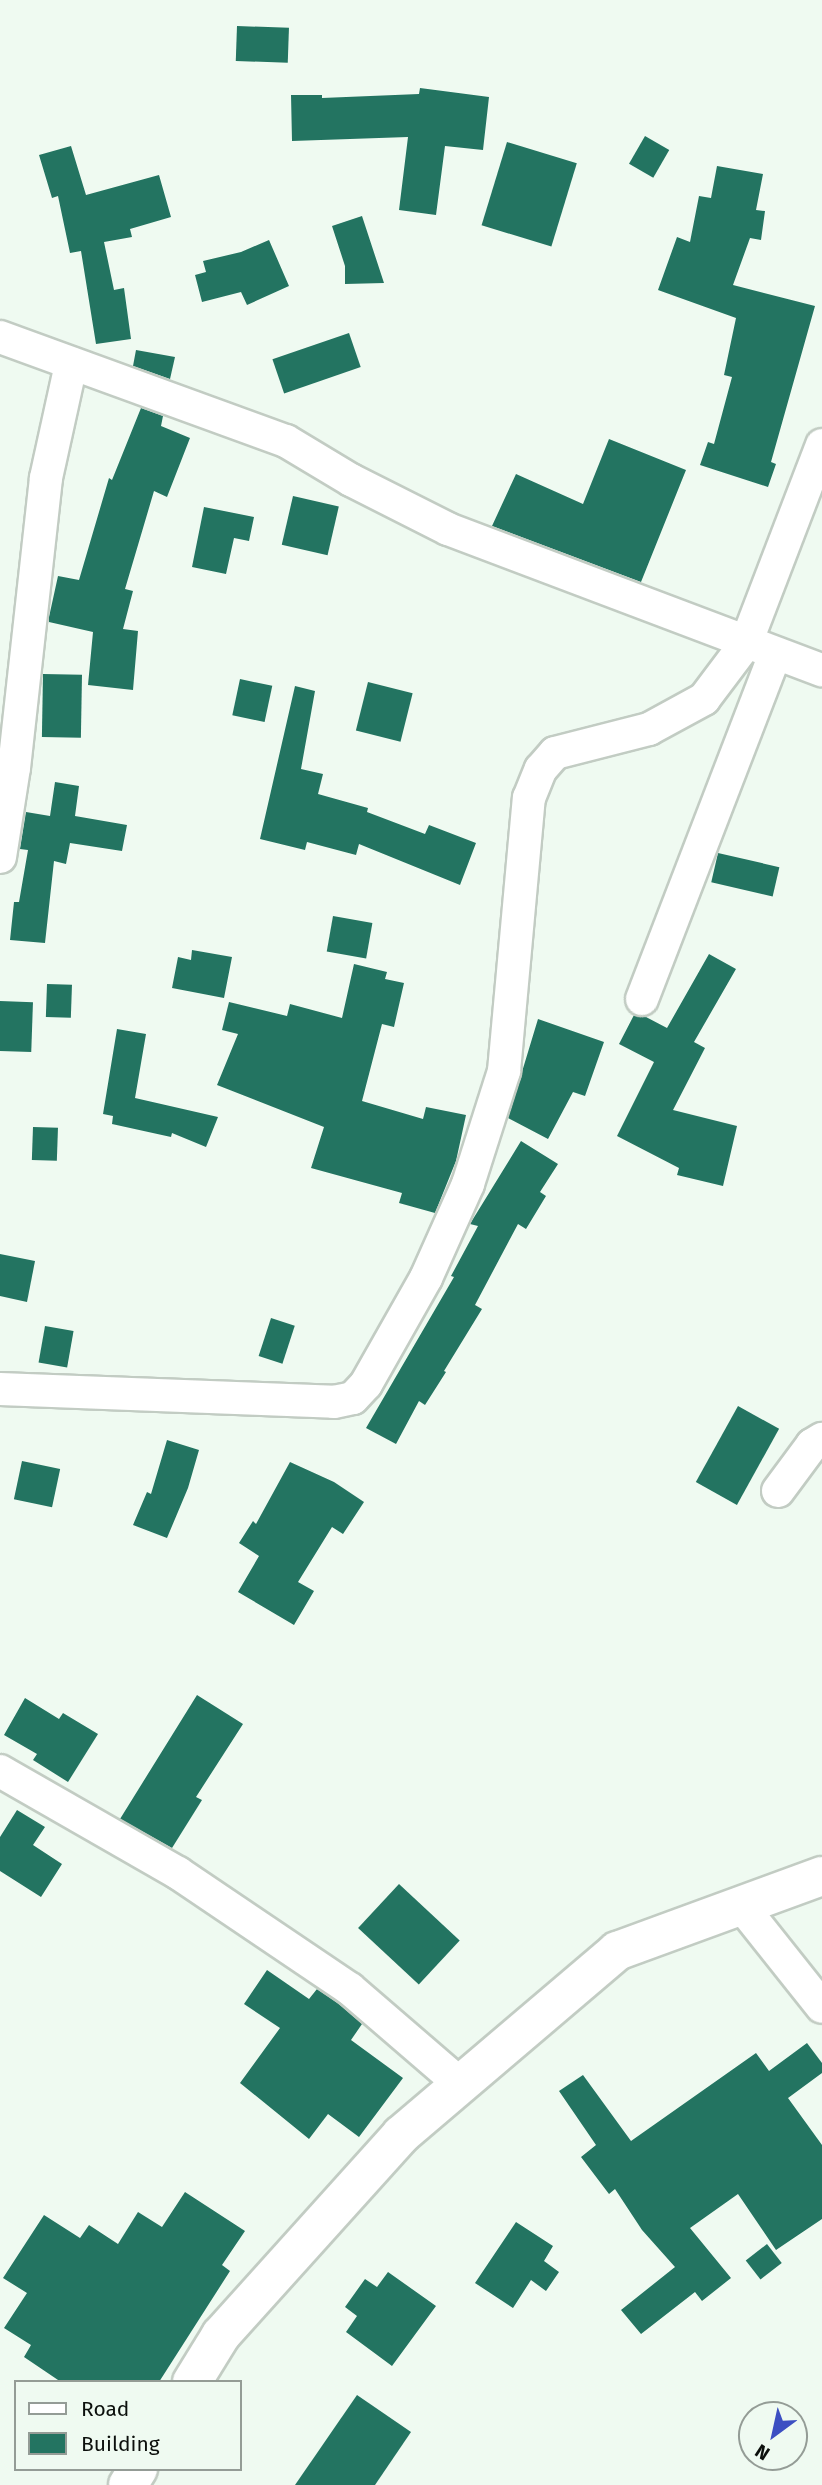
<!DOCTYPE html>
<html>
<head>
<meta charset="utf-8">
<style>
	body { margin:0 }
	#map { position:relative; width:822px; height:2485px; overflow:hidden; background:#effaf1; font-family:"Fira Sans",sans-serif }
	div>[style] { position:absolute }
	[style*='--x'] { left:calc(var(--x)*1px); top:calc(var(--y)*1px); width:calc(var(--w)*1px); rotate:calc(var(--a)*1deg) }
	.building>* { inset:0; background:#237461; transform-origin:0 0 }
	.roads { filter:drop-shadow(2px 0 #c2ccc3) drop-shadow(-2px 0 #c2ccc3) drop-shadow(0 2px #c2ccc3) drop-shadow(0 -2px #c2ccc3) }
	.minor>* { height:32px; margin:-16px; padding:0 16px; transform-origin:16px; border-radius:16px; background:#fff }
	.major>* { height:38px; margin:-19px; padding:0 19px; transform-origin:19px; border-radius:19px; background:#fff }
	span { translate:-50% -50%; white-space:nowrap; text-align:center; line-height:1.15; -webkit-text-stroke:5px #effaf1; paint-order:stroke }
	.legend { position:absolute; left:14px; top:2380px; width:228px; height:91px; box-sizing:border-box; background:#effaf1; border:2px solid #949c96; margin:0; padding:9px 12px; list-style:none; font-size:21px; color:#0c100d }
	.legend li { display:flex; align-items:center; gap:14px; height:35px }
	.legend b { width:35px; border:2px solid #949c96 }
	.north { position:absolute; left:738px; top:2401px; width:70px; height:70px; box-sizing:border-box; background:#effaf1; border:2px solid #949c96; border-radius:50%; rotate:213deg; font-size:19px; font-weight:700; line-height:28px; text-align:center; color:#0c100d }
	.north::after { content:''; display:block; margin:auto; width:24px; height:32px; background:#3c4fc2; clip-path:polygon(50% 0,100% 100%,50% 72%,0 100%) }
</style>
</head>
<body>
<div id="map">
	<div class="building">
		<div style="left:237px;top:26px;width:52px;height:35px;rotate:2deg"></div>
		<div style="clip-path:polygon(420px 88px,489px 97px,483px 150px,445px 146px,436px 215px,399px 210px,408px 137px,292px 141px,291px 95px,322px 95px,322px 98px,419px 94px)"></div>
		<div style="left:645px;top:136px;width:28px;height:32px;rotate:30deg"></div>
		<div style="left:507px;top:142px;width:73px;height:87px;rotate:17deg"></div>
		<div style="clip-path:polygon(71px 146px,86px 195px,159px 175px,171px 217px,130px 229px,132px 237px,104px 242px,114px 290px,124px 288px,131px 339px,96px 344px,81px 251px,70px 253px,58px 196px,52px 198px,39px 155px)"></div>
		<div style="clip-path:polygon(717px 166px,763px 174px,756px 210px,765px 211px,761px 240px,750px 238px,733px 285px,815px 306px,771px 462px,776px 464px,768px 487px,700px 465px,708px 442px,714px 444px,732px 377px,724px 375px,736px 318px,658px 290px,677px 237px,690px 242px,699px 196px,711px 198px)"></div>
		<div style="clip-path:polygon(362px 216px,384px 283px,345px 284px,345px 266px,332px 226px)"></div>
		<div style="clip-path:polygon(269px 240px,289px 286px,247px 305px,241px 292px,202px 302px,195px 275px,206px 272px,203px 261px,241px 252px)"></div>
		<div style="left:349px;top:333px;width:36px;height:81px;rotate:71deg"></div>
		<div style="clip-path:polygon(136px 350px,175px 357px,170px 379px,133px 366px)"></div>
		<div style="clip-path:polygon(141px 408px,163px 416px,161px 426px,190px 438px,167px 497px,154px 491px,125px 589px,133px 591px,123px 629px,138px 631px,133px 690px,88px 685px,93px 632px,49px 622px,49px 617px,58px 576px,79px 580px,109px 478px,112px 480px)"></div>
		<div style="clip-path:polygon(609px 439px,686px 470px,641px 582px,492px 526px,516px 474px,583px 504px)"></div>
		<div style="left:293px;top:496px;width:47px;height:50px;rotate:13deg"></div>
		<div style="clip-path:polygon(204px 507px,254px 517px,249px 541px,234px 538px,226px 574px,192px 567px)"></div>
		<div style="left:43px;top:674px;width:39px;height:63px;rotate:1deg"></div>
		<div style="left:240px;top:679px;width:33px;height:37px;rotate:12deg"></div>
		<div style="left:368px;top:682px;width:46px;height:50px;rotate:14deg"></div>
		<div style="clip-path:polygon(295px 686px,315px 691px,301px 769px,323px 774px,318px 794px,368px 808px,367px 812px,425px 834px,429px 825px,476px 843px,460px 885px,359px 844px,356px 855px,307px 842px,305px 850px,260px 839px)"></div>
		<div style="clip-path:polygon(55px 782px,79px 786px,75px 816px,127px 825px,122px 851px,70px 843px,66px 864px,54px 861px,45px 943px,10px 940px,14px 902px,19px 902px,28px 850px,20px 849px,26px 812px,50px 816px)"></div>
		<div style="left:718px;top:853px;width:63px;height:30px;rotate:13deg"></div>
		<div style="left:333px;top:916px;width:40px;height:36px;rotate:10deg"></div>
		<div style="clip-path:polygon(192px 950px,232px 957px,224px 998px,172px 988px,178px 957px,191px 960px)"></div>
		<div style="clip-path:polygon(709px 954px,736px 969px,694px 1042px,705px 1048px,673px 1110px,737px 1126px,723px 1186px,677px 1175px,679px 1168px,617px 1136px,654px 1062px,619px 1044px,634px 1015px,646px 1017px,667px 1028px)"></div>
		<div style="clip-path:polygon(354px 964px,387px 972px,385px 979px,404px 983px,394px 1027px,382px 1024px,362px 1101px,423px 1119px,426px 1107px,466px 1115px,456px 1161px,435px 1213px,399px 1203px,402px 1193px,311px 1168px,324px 1127px,217px 1085px,238px 1034px,222px 1030px,229px 1002px,287px 1016px,290px 1004px,342px 1018px)"></div>
		<div style="left:47px;top:984px;width:25px;height:33px;rotate:2deg"></div>
		<div style="left:0;top:1001px;width:33px;height:50px;rotate:2deg"></div>
		<div style="clip-path:polygon(538px 1019px,604px 1042px,585px 1096px,573px 1092px,548px 1139px,508px 1118px)"></div>
		<div style="clip-path:polygon(117px 1029px,146px 1034px,135px 1098px,218px 1117px,206px 1147px,172px 1133px,171px 1137px,112px 1124px,113px 1116px,103px 1114px)"></div>
		<div style="left:33px;top:1127px;width:25px;height:33px;rotate:2deg"></div>
		<div style="clip-path:polygon(521px 1141px,558px 1164px,540px 1192px,546px 1196px,526px 1229px,518px 1224px,475px 1305px,482px 1309px,444px 1371px,446px 1372px,425px 1405px,419px 1401px,396px 1444px,366px 1428px,454px 1277px,451px 1276px,478px 1226px,470px 1224px,473px 1219px)"></div>
		<div style="clip-path:polygon(0 1254px,35px 1261px,27px 1302px,0 1296px)"></div>
		<div style="left:271px;top:1318px;width:25px;height:40px;rotate:18deg"></div>
		<div style="left:45px;top:1326px;width:29px;height:37px;rotate:10deg"></div>
		<div style="left:738px;top:1406px;width:47px;height:87px;rotate:29deg"></div>
		<div style="clip-path:polygon(167px 1440px,199px 1450px,188px 1488px,167px 1538px,133px 1525px,147px 1492px,151px 1494px)"></div>
		<div style="left:22px;top:1461px;width:39px;height:39px;rotate:12deg"></div>
		<div style="clip-path:polygon(290px 1462px,334px 1482px,364px 1502px,343px 1534px,332px 1527px,298px 1582px,314px 1591px,294px 1625px,238px 1592px,259px 1556px,239px 1543px,253px 1521px,256px 1524px)"></div>
		<div style="clip-path:polygon(197px 1695px,243px 1724px,196px 1797px,202px 1800px,172px 1848px,120px 1819px)"></div>
		<div style="clip-path:polygon(25px 1698px,59px 1719px,63px 1713px,98px 1734px,68px 1782px,33px 1760px,37px 1754px,4px 1735px)"></div>
		<div style="clip-path:polygon(17px 1810px,45px 1827px,33px 1845px,62px 1864px,41px 1897px,0 1871px,0 1837px)"></div>
		<div style="left:399px;top:1884px;width:83px;height:60px;rotate:43deg"></div>
		<div style="clip-path:polygon(267px 1970px,309px 1999px,317px 1989px,339px 2004px,362px 2024px,351px 2040px,403px 2078px,359px 2137px,328px 2114px,309px 2139px,240px 2083px,280px 2028px,244px 2004px)"></div>
		<div style="clip-path:polygon(807px 2043px,822px 2063px,822px 2073px,788px 2098px,822px 2145px,822px 2219px,776px 2250px,738px 2194px,690px 2228px,731px 2278px,702px 2301px,695px 2292px,641px 2334px,621px 2310px,675px 2267px,642px 2230px,615px 2189px,609px 2194px,581px 2157px,596px 2145px,559px 2091px,583px 2075px,631px 2141px,756px 2053px,769px 2071px)"></div>
		<div style="clip-path:polygon(185px 2192px,245px 2231px,222px 2265px,230px 2271px,159px 2382px,61px 2382px,24px 2357px,31px 2345px,4px 2328px,27px 2293px,3px 2278px,44px 2215px,80px 2238px,89px 2225px,118px 2244px,138px 2212px,162px 2227px)"></div>
		<div style="clip-path:polygon(516px 2222px,553px 2246px,544px 2261px,559px 2272px,546px 2291px,531px 2280px,513px 2308px,475px 2283px)"></div>
		<div style="left:767px;top:2244px;width:24px;height:27px;rotate:52deg"></div>
		<div style="clip-path:polygon(388px 2272px,436px 2306px,392px 2366px,346px 2332px,357px 2316px,345px 2307px,365px 2279px,377px 2287px)"></div>
		<div style="clip-path:polygon(357px 2395px,411px 2432px,375px 2485px,295px 2485px)"></div>
	</div>
	<div class="roads">
		<div class="minor">
			<div style="--x:0;--y:337;--w:304;--a:20"></div>
			<div style="--x:286;--y:441;--w:76;--a:31"></div>
			<div style="--x:351;--y:480;--w:109;--a:26.8"></div>
			<div style="--x:448;--y:529;--w:400;--a:20.7"></div>
			<div style="--x:0;--y:857;--w:90;--a:-81.1"></div>
			<div style="--x:14;--y:768;--w:292;--a:-83.7"></div>
			<div style="--x:46;--y:478;--w:117;--a:-77.6"></div>
			<div style="--x:642;--y:999;--w:370;--a:-68.9"></div>
			<div style="--x:0;--y:1389;--w:334;--a:2.2"></div>
			<div style="--x:334;--y:1402;--w:19;--a:-12"></div>
			<div style="--x:353;--y:1398;--w:19;--a:-47"></div>
			<div style="--x:366;--y:1384;--w:122;--a:-60.5"></div>
			<div style="--x:426;--y:1278;--w:103;--a:-65.9"></div>
			<div style="--x:468;--y:1184;--w:119;--a:-72.3"></div>
			<div style="--x:504;--y:1071;--w:274;--a:-84.8"></div>
			<div style="--x:529;--y:798;--w:31;--a:-68"></div>
			<div style="--x:541;--y:769;--w:21;--a:-49"></div>
			<div style="--x:555;--y:753;--w:97;--a:-14.3"></div>
			<div style="--x:649;--y:729;--w:63;--a:-28.6"></div>
			<div style="--x:704;--y:699;--w:70;--a:-53.1"></div>
			<div style="--x:746;--y:643;--w:212;--a:-69"></div>
			<div style="--x:778;--y:1491;--w:57;--a:-53.5"></div>
			<div style="--x:812;--y:1445;--w:12;--a:-31"></div>
			<div style="--x:0;--y:1771;--w:205;--a:29.8"></div>
			<div style="--x:178;--y:1873;--w:207;--a:34"></div>
			<div style="--x:350;--y:1989;--w:145;--a:40.8"></div>
			<div style="--x:741;--y:1905;--w:130;--a:51.5"></div>
		</div>
		<div class="major">
			<div style="--x:192;--y:2382;--w:55;--a:-58.3"></div>
			<div style="--x:221;--y:2335;--w:269;--a:-48"></div>
			<div style="--x:401;--y:2135;--w:284;--a:-40.4"></div>
			<div style="--x:617;--y:1951;--w:218;--a:-20.1"></div>
			<div style="--x:128;--y:2485;--w:19;--a:-58"></div>
		</div>
	</div>
	<ul class="legend">
	<li><b style="height:9px;background:#fff"></b>Road</li>
	<li><b style="height:19px;background:#237461"></b>Building</li>
	</ul>
	<div class="north">N</div>
</div>
</body>
</html>
